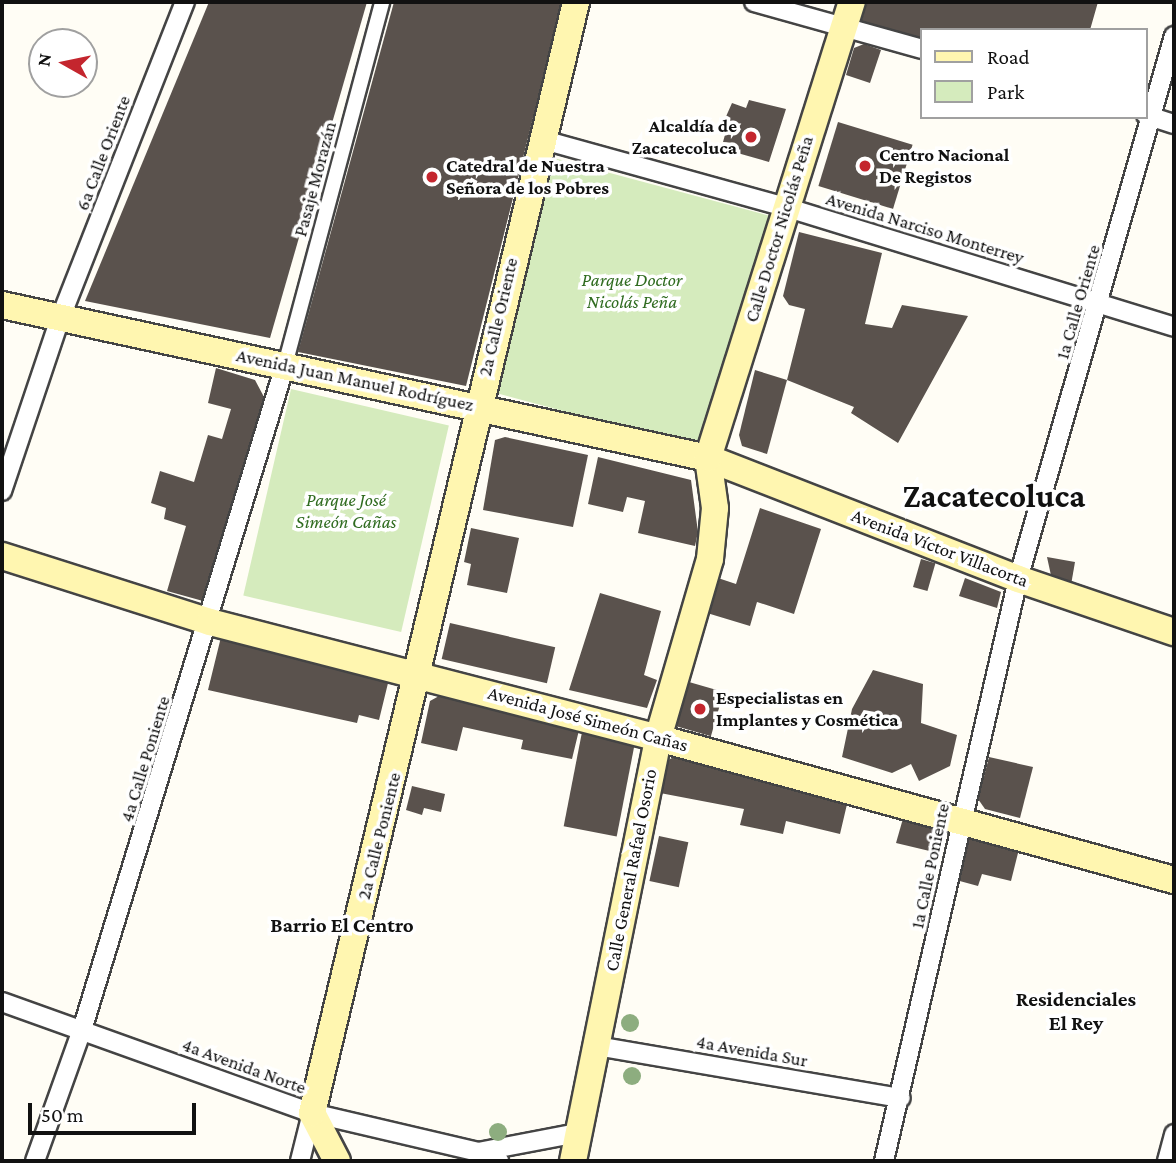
<!DOCTYPE html>
<html>
<head>
<meta charset="utf-8">
<style>
	body { margin:0 }
	#map { position:relative; width:1176px; height:1163px; overflow:hidden; background:#fffdf5; font-family:"Crimson Pro",serif }
	div>[style] { position:absolute }
	[style*='--x'] { left:calc(var(--x)*1px); top:calc(var(--y)*1px); width:calc(var(--w)*1px); rotate:calc(var(--a)*1deg) }
	.green>* { inset:0; background:#d5ebbd; transform-origin:0 0 }
	.building>* { inset:0; background:#5a524d; transform-origin:0 0 }
	.roads { filter:drop-shadow(2px 0 #444) drop-shadow(-2px 0 #444) drop-shadow(0 2px #444) drop-shadow(0 -2px #444) }
	.pedestrian>* { height:14px; margin:-7px; padding:0 7px; transform-origin:7px; border-radius:7px; background:#fff }
	.minor>* { height:18px; margin:-9px; padding:0 9px; transform-origin:9px; border-radius:9px; background:#fff }
	.secondary>* { height:26px; margin:-13px; padding:0 13px; transform-origin:13px; border-radius:13px; background:#fff6b0 }
	.trees>* { width:18px; height:18px; margin:-9px; border-radius:50%; background:#8dad7f }
	.dots>* { width:19px; height:19px; translate:-50% -50%; box-sizing:border-box; border:4px solid #fff; border-radius:50% }
	span { translate:-50% -50%; white-space:nowrap; text-align:center; line-height:1.15; -webkit-text-stroke:7px #fff; paint-order:stroke }
	.poi-label { font-size:19px; color:#111; font-weight:700 }
	.right { translate:-100% -50%; text-align:right }
	.left { translate:0 -50%; text-align:left }
	.street-label { font-size:19px; color:#111 }
	.park-label { font-size:19px; color:#2f6b1f; font-style:italic }
	.neighbourhood-label { font-size:21px; color:#111; font-weight:700 }
	.town-label { font-size:33px; color:#111; font-weight:700 }
	.frame { position:absolute; inset:0; border:4px solid #111; pointer-events:none }
	.legend { position:absolute; left:920px; top:28px; width:228px; height:91px; box-sizing:border-box; background:#fff; border:2px solid #a0a0a0; margin:0; padding:9px 12px; list-style:none; font-size:21px; color:#111 }
	.legend li { display:flex; align-items:center; gap:14px; height:35px }
	.legend b { width:35px; border:2px solid #a0a0a0 }
	.north { position:absolute; left:28px; top:28px; width:70px; height:70px; box-sizing:border-box; background:#fff; border:2px solid #a0a0a0; border-radius:50%; rotate:279deg; font-size:19px; font-weight:700; line-height:28px; text-align:center; color:#111 }
	.north::after { content:''; display:block; margin:auto; width:24px; height:32px; background:#c4262e; clip-path:polygon(50% 0,100% 100%,50% 72%,0 100%) }
	.scale { position:absolute; left:28px; top:1103px; width:168px; height:32px; box-sizing:border-box; border:4px solid #111; border-top:0; padding-left:9px; font-size:21px; line-height:24px; white-space:nowrap; color:#111; -webkit-text-stroke:5px #fff; paint-order:stroke }
</style>
</head>
<body>
<div id="map">
	<div class="green">
		<div style="left:554px;top:158px;width:223px;height:242px;rotate:15deg"></div>
		<div style="left:291px;top:389px;width:162px;height:212px;rotate:13deg"></div>
	</div>
	<div class="building">
		<div style="clip-path:polygon(209px 2px,367px 2px,270px 338px,85px 301px)"></div>
		<div style="clip-path:polygon(394px 2px,562px 2px,466px 386px,298px 352px)"></div>
		<div style="clip-path:polygon(867px 2px,1098px 2px,1090px 30px,922px 30px,922px 40px,861px 23px)"></div>
		<div style="clip-path:polygon(864px 44px,881px 50px,870px 83px,846px 75px,854px 48px)"></div>
		<div style="clip-path:polygon(749px 100px,786px 109px,769px 162px,734px 152px,735px 143px,723px 142px,726px 131px,720px 130px,732px 103px,746px 108px)"></div>
		<div style="left:838px;top:122px;width:78px;height:67px;rotate:17deg"></div>
		<div style="clip-path:polygon(799px 232px,882px 253px,865px 324px,892px 328px,902px 305px,968px 316px,898px 443px,851px 413px,854px 407px,787px 380px,805px 309px,789px 305px,783px 296px)"></div>
		<div style="clip-path:polygon(216px 368px,255px 380px,264px 397px,203px 601px,167px 591px,186px 526px,164px 519px,166px 508px,151px 503px,160px 471px,194px 482px,208px 435px,222px 439px,231px 409px,208px 403px)"></div>
		<div style="clip-path:polygon(755px 370px,787px 380px,767px 454px,742px 446px,739px 435px)"></div>
		<div style="clip-path:polygon(505px 437px,588px 455px,573px 527px,483px 510px,495px 440px)"></div>
		<div style="clip-path:polygon(598px 457px,691px 480px,698px 532px,695px 546px,638px 533px,645px 501px,627px 497px,623px 512px,588px 504px)"></div>
		<div style="clip-path:polygon(760px 508px,821px 529px,794px 614px,757px 602px,750px 626px,707px 613px,718px 578px,736px 584px)"></div>
		<div style="clip-path:polygon(471px 528px,519px 538px,507px 593px,467px 585px,471px 564px,464px 562px)"></div>
		<div style="clip-path:polygon(1047px 557px,1075px 562px,1071px 585px,1052px 580px)"></div>
		<div style="left:921px;top:559px;width:15px;height:29px;rotate:16deg"></div>
		<div style="clip-path:polygon(965px 578px,1001px 592px,997px 608px,959px 596px)"></div>
		<div style="clip-path:polygon(600px 593px,661px 611px,644px 675px,657px 680px,647px 708px,569px 690px)"></div>
		<div style="left:450px;top:623px;width:108px;height:37px;rotate:13deg"></div>
		<div style="clip-path:polygon(221px 637px,389px 679px,379px 720px,359px 715px,357px 723px,208px 690px)"></div>
		<div style="clip-path:polygon(873px 670px,923px 684px,921px 723px,957px 735px,950px 766px,919px 781px,911px 764px,892px 773px,842px 757px,852px 709px)"></div>
		<div style="left:689px;top:682px;width:36px;height:46px;rotate:16deg"></div>
		<div style="clip-path:polygon(439px 696px,580px 726px,572px 759px,521px 749px,523px 740px,463px 727px,457px 751px,421px 743px,430px 701px)"></div>
		<div style="left:582px;top:732px;width:54px;height:96px;rotate:11deg"></div>
		<div style="clip-path:polygon(674px 757px,848px 800px,840px 834px,786px 821px,783px 834px,740px 825px,744px 809px,660px 793px,668px 760px)"></div>
		<div style="clip-path:polygon(989px 757px,1033px 767px,1020px 818px,985px 809px,978px 799px)"></div>
		<div style="clip-path:polygon(412px 786px,445px 794px,441px 812px,424px 808px,422px 815px,406px 810px)"></div>
		<div style="clip-path:polygon(904px 815px,944px 830px,938px 853px,896px 843px)"></div>
		<div style="left:659px;top:836px;width:30px;height:46px;rotate:12deg"></div>
		<div style="clip-path:polygon(968px 836px,1019px 849px,1011px 881px,982px 874px,978px 886px,956px 880px)"></div>
	</div>
	<div class="roads">
		<div class="pedestrian">
			<div style="--x:285;--y:365;--w:376;--a:-75"></div>
		</div>
		<div class="minor">
			<div style="--x:754;--y:2;--w:174;--a:15.6"></div>
			<div style="--x:1146;--y:115;--w:29;--a:18"></div>
			<div style="--x:540;--y:139;--w:254;--a:15.5"></div>
			<div style="--x:785;--y:207;--w:407;--a:17.1"></div>
			<div style="--x:2;--y:491;--w:182;--a:-71.4"></div>
			<div style="--x:60;--y:319;--w:341;--a:-68.5"></div>
			<div style="--x:2;--y:1002;--w:329;--a:19.7"></div>
			<div style="--x:312;--y:1113;--w:171;--a:13.2"></div>
			<div style="--x:478;--y:1152;--w:23;--a:23"></div>
			<div style="--x:596;--y:1046;--w:309;--a:9.7"></div>
			<div style="--x:478;--y:1152;--w:102;--a:-10.8"></div>
			<div style="--x:35;--y:1161;--w:139;--a:-70.3"></div>
			<div style="--x:82;--y:1030;--w:695;--a:-73.02"></div>
			<div style="--x:300;--y:1161;--w:49;--a:-76"></div>
			<div style="--x:884;--y:1161;--w:597;--a:-77.03"></div>
			<div style="--x:1018;--y:579;--w:565;--a:-73.97"></div>
			<div style="--x:1167;--y:1161;--w:28;--a:-75"></div>
		</div>
		<div class="secondary">
			<div style="--x:2;--y:305;--w:722;--a:12.23"></div>
			<div style="--x:708;--y:458;--w:333;--a:21.3"></div>
			<div style="--x:1018;--y:579;--w:165;--a:18.8"></div>
			<div style="--x:2;--y:556;--w:218;--a:17.6"></div>
			<div style="--x:210;--y:622;--w:463;--a:14.5"></div>
			<div style="--x:658;--y:738;--w:535;--a:15.39"></div>
			<div style="--x:337;--y:1161;--w:54;--a:-117.5"></div>
			<div style="--x:312;--y:1113;--w:1142;--a:-76.63"></div>
			<div style="--x:573;--y:1161;--w:431;--a:-78.6"></div>
			<div style="--x:658;--y:738;--w:186;--a:-73.8"></div>
			<div style="--x:710;--y:559;--w:51;--a:-84.4"></div>
			<div style="--x:715;--y:508;--w:50;--a:-98"></div>
			<div style="--x:708;--y:458;--w:478;--a:-72.5"></div>
		</div>
	</div>
	<div class="trees">
		<div style="left:630px;top:1023px"></div>
		<div style="left:632px;top:1076px"></div>
		<div style="left:498px;top:1132px"></div>
	</div>
	<div class="dots">
		<div style="left:751px;top:137px;background:#c4262e"></div>
		<div style="left:865px;top:166px;background:#c4262e"></div>
		<div style="left:432px;top:177px;background:#c4262e"></div>
		<div style="left:700px;top:709px;background:#c4262e"></div>
	</div>
	<div class="poi-label">
		<span class="right" style="left:737px;top:137px">Alcaldía de<br>Zacatecoluca</span>
		<span class="left" style="left:879px;top:166px">Centro Nacional<br>De Registos</span>
		<span class="left" style="left:446px;top:177px">Catedral de Nuestra<br>Señora de los Pobres</span>
		<span class="left" style="left:716px;top:709px">Especialistas en<br>Implantes y Cosmética</span>
	</div>
	<div class="street-label">
		<span style="left:103px;top:153px;rotate:-69deg">6a Calle Oriente</span>
		<span style="left:315px;top:179px;rotate:-75deg">Pasaje Morazán</span>
		<span style="left:925px;top:228px;rotate:17deg">Avenida Narciso Monterrey</span>
		<span style="left:779px;top:229px;rotate:-73deg">Calle Doctor Nicolás Peña</span>
		<span style="left:1078px;top:302px;rotate:-74deg">1a Calle Oriente</span>
		<span style="left:498px;top:317px;rotate:-77deg">2a Calle Oriente</span>
		<span style="left:355px;top:380px;rotate:12deg">Avenida Juan Manuel Rodríguez</span>
		<span style="left:940px;top:548px;rotate:21deg">Avenida Víctor Villacorta</span>
		<span style="left:588px;top:719px;rotate:15deg">Avenida José Simeón Cañas</span>
		<span style="left:145px;top:759px;rotate:-73deg">4a Calle Poniente</span>
		<span style="left:379px;top:836px;rotate:-76deg">2a Calle Poniente</span>
		<span style="left:930px;top:866px;rotate:-78deg">1a Calle Poniente</span>
		<span style="left:631px;top:870px;rotate:-79deg">Calle General Rafael Osorio</span>
		<span style="left:752px;top:1051px;rotate:10deg">4a Avenida Sur</span>
		<span style="left:244px;top:1066px;rotate:20deg">4a Avenida Norte</span>
	</div>
	<div class="park-label">
		<span style="left:632px;top:291px">Parque Doctor<br>Nicolás Peña</span>
		<span style="left:346px;top:511px">Parque José<br>Simeón Cañas</span>
	</div>
	<div class="neighbourhood-label">
		<span style="left:342px;top:925px">Barrio El Centro</span>
		<span style="left:1076px;top:1011px">Residenciales<br>El Rey</span>
	</div>
	<div class="town-label">
		<span style="left:994px;top:496px">Zacatecoluca</span>
	</div>
	<div class="frame"></div>
	<ul class="legend">
	<li><b style="height:9px;background:#fff6b0"></b>Road</li>
	<li><b style="height:19px;background:#d5ebbd"></b>Park</li>
	</ul>
	<div class="north">N</div>
	<div class="scale">50 m</div>
</div>
</body>
</html>
